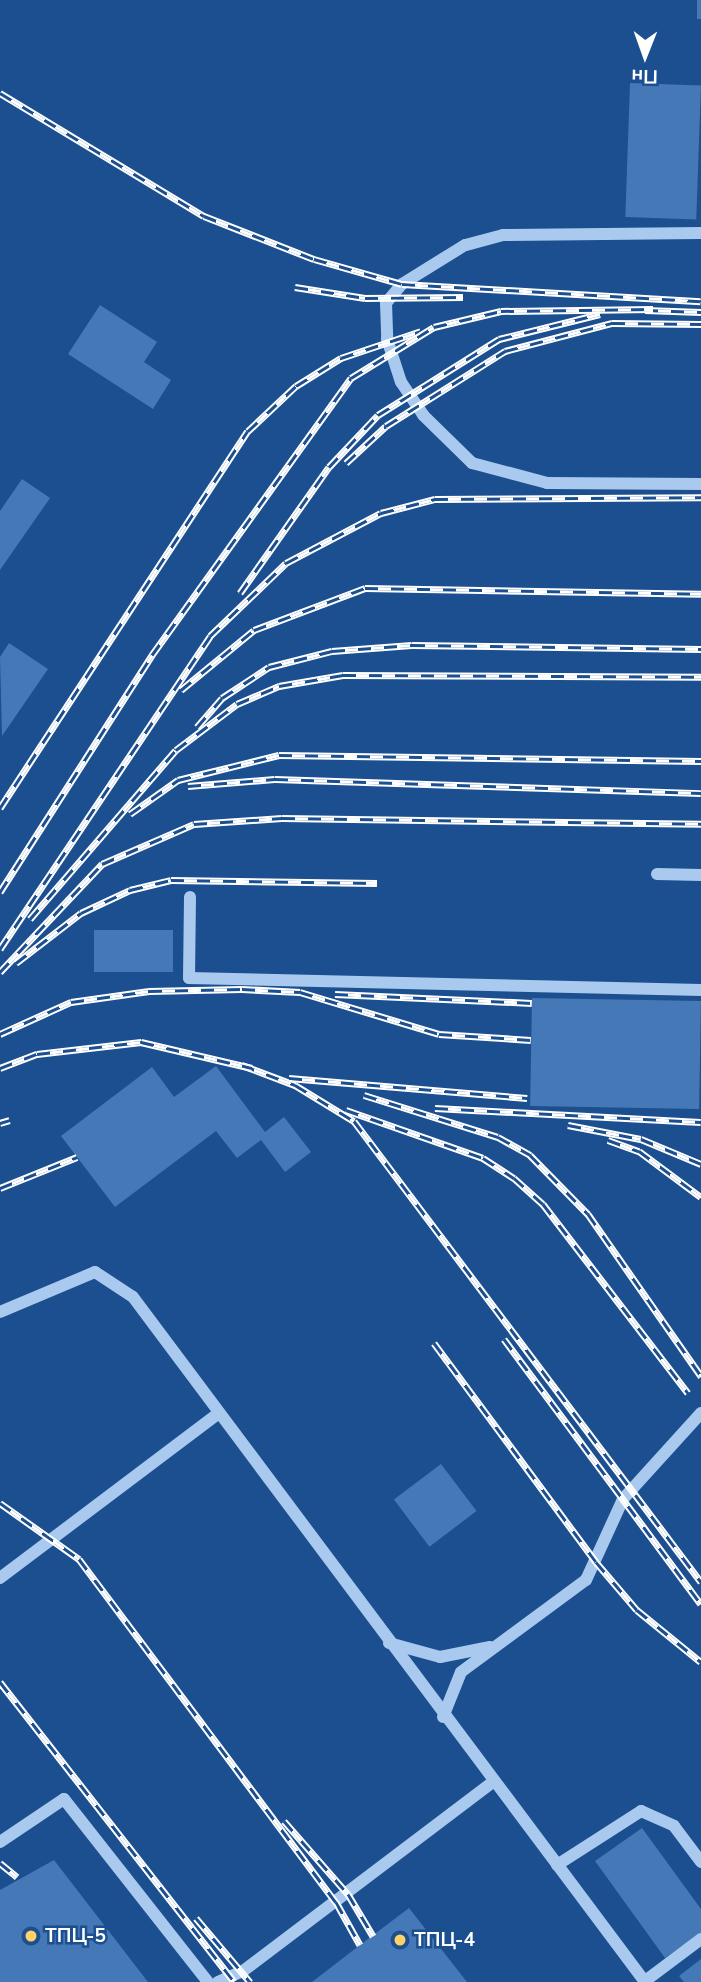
<!DOCTYPE html>
<html>
<head>
<meta charset="utf-8">
<style>
	body { margin:0 }
	#map { position:relative; width:701px; height:1982px; overflow:hidden; background:#1b4f8f; font-family:Mulish,sans-serif }
	div>[style] { position:absolute }
	[style*='--x'] { left:calc(var(--x)*1px); top:calc(var(--y)*1px); width:calc(var(--w)*1px); rotate:calc(var(--a)*1deg) }
	.building>* { inset:0; background:#4478b7; transform-origin:0 0 }
	.minor>* { height:12px; margin:-6px; padding:0 6px; transform-origin:6px; border-radius:6px; background:#a9c9ee }
	.rail>* { height:7px; margin-top:-3.5px; transform-origin:0; background:repeating-linear-gradient(90deg,#1b4f8f 0 13px,#fff 0 26px); box-sizing:border-box; border-block:2px solid #fff }
	.dots>* { width:19px; height:19px; translate:-50% -50%; box-sizing:border-box; border:4px solid #1b4f8f; border-radius:50% }
	span { translate:-50% -50%; white-space:nowrap; text-align:center; line-height:1.15; -webkit-text-stroke:5px #1b4f8f; paint-order:stroke }
	.poi-label { font-size:19px; color:#fff; font-weight:700 }
	.left { translate:0 -50%; text-align:left }
	.north { position:absolute; left:610px; top:21px; width:70px; height:70px; -webkit-text-stroke:5px #1b4f8f; paint-order:stroke; rotate:181deg; font-size:19px; font-weight:700; line-height:28px; text-align:center; color:#fff }
	.north::after { content:''; display:block; margin:auto; width:24px; height:32px; background:#fff; clip-path:polygon(50% 0,100% 100%,50% 72%,0 100%) }
</style>
</head>
<body>
<div id="map">
	<div class="building">
		<div style="left:697px;top:0;width:4px;height:19px"></div>
		<div style="left:630px;top:83px;width:71px;height:134px;rotate:2deg"></div>
		<div style="clip-path:polygon(100px 305px,157px 342px,144px 362px,171px 380px,153px 409px,68px 354px)"></div>
		<div style="clip-path:polygon(22px 479px,50px 498px,0 570px,0 511px)"></div>
		<div style="clip-path:polygon(9px 643px,48px 669px,2px 736px,0 657px)"></div>
		<div style="left:94px;top:930px;width:79px;height:42px"></div>
		<div style="left:532px;top:998px;width:169px;height:108px;rotate:1deg"></div>
		<div style="clip-path:polygon(216px 1066px,265px 1132px,284px 1117px,311px 1152px,285px 1172px,261px 1140px,237px 1158px,216px 1131px,115px 1207px,61px 1136px,152px 1067px,174px 1097px)"></div>
		<div style="left:441px;top:1464px;width:59px;height:59px;rotate:53deg"></div>
		<div style="clip-path:polygon(642px 1828px,701px 1909px,701px 1933px,665px 1958px,595px 1861px)"></div>
		<div style="clip-path:polygon(54px 1860px,148px 1982px,0 1982px,0 1890px)"></div>
		<div style="clip-path:polygon(409px 1908px,467px 1982px,312px 1982px,360px 1945px)"></div>
		<div style="clip-path:polygon(701px 1959px,701px 1982px,684px 1982px,679px 1976px)"></div>
	</div>
	<div class="minor">
		<div style="--x:701;--y:233;--w:198;--a:179.4"></div>
		<div style="--x:503;--y:235;--w:39;--a:165"></div>
		<div style="--x:465;--y:245;--w:74;--a:148.2"></div>
		<div style="--x:402;--y:284;--w:25;--a:130"></div>
		<div style="--x:386;--y:303;--w:36;--a:88"></div>
		<div style="--x:387;--y:339;--w:45;--a:72"></div>
		<div style="--x:401;--y:382;--w:40;--a:56"></div>
		<div style="--x:423;--y:415;--w:69;--a:44.4"></div>
		<div style="--x:472;--y:463;--w:78;--a:14.9"></div>
		<div style="--x:547;--y:483;--w:154;--a:0.4"></div>
		<div style="--x:657;--y:874;--w:44;--a:1.3"></div>
		<div style="--x:190;--y:897;--w:81;--a:90.7"></div>
		<div style="--x:189;--y:978;--w:512;--a:1.34"></div>
		<div style="--x:0;--y:1312;--w:103;--a:-22.8"></div>
		<div style="--x:95;--y:1272;--w:45;--a:33.3"></div>
		<div style="--x:133;--y:1297;--w:855;--a:53.22"></div>
		<div style="--x:0;--y:1578;--w:271;--a:-37"></div>
		<div style="--x:389;--y:1643;--w:53;--a:15.4"></div>
		<div style="--x:440;--y:1657;--w:51;--a:-11.3"></div>
		<div style="--x:443;--y:1717;--w:48;--a:-68.2"></div>
		<div style="--x:461;--y:1672;--w:155;--a:-36.4"></div>
		<div style="--x:586;--y:1580;--w:89;--a:-65.4"></div>
		<div style="--x:623;--y:1499;--w:116;--a:-47.8"></div>
		<div style="--x:0;--y:1842;--w:77;--a:-33.9"></div>
		<div style="--x:64;--y:1799;--w:233;--a:51.8"></div>
		<div style="--x:557;--y:1865;--w:100;--a:-32.7"></div>
		<div style="--x:641;--y:1811;--w:36;--a:24"></div>
		<div style="--x:674;--y:1826;--w:45;--a:53.1"></div>
		<div style="--x:645;--y:1981;--w:70;--a:-36.9"></div>
		<div style="--x:218;--y:1982;--w:27;--a:-24"></div>
		<div style="--x:243;--y:1971;--w:312;--a:-37.1"></div>
	</div>
	<div class="rail">
		<div style="--x:0;--y:93;--w:238;--a:31.1"></div>
		<div style="--x:204;--y:216;--w:118;--a:21.4"></div>
		<div style="--x:314;--y:259;--w:91;--a:15.9"></div>
		<div style="--x:402;--y:284;--w:299;--a:3.3"></div>
		<div style="--x:295;--y:287;--w:71;--a:8.9"></div>
		<div style="--x:365;--y:298;--w:98;--a:-0.6"></div>
		<div style="--x:645;--y:310;--w:56;--a:2"></div>
		<div style="--x:346;--y:463;--w:54;--a:-42.8"></div>
		<div style="--x:386;--y:426;--w:141;--a:-32.2"></div>
		<div style="--x:505;--y:351;--w:111;--a:-14.7"></div>
		<div style="--x:612;--y:323;--w:89;--a:0.6"></div>
		<div style="--x:240;--y:593;--w:154;--a:-54.8"></div>
		<div style="--x:329;--y:467;--w:71;--a:-46.7"></div>
		<div style="--x:378;--y:415;--w:143;--a:-32.1"></div>
		<div style="--x:499;--y:339;--w:104;--a:-13.9"></div>
		<div style="--x:181;--y:690;--w:94;--a:-39.4"></div>
		<div style="--x:254;--y:630;--w:119;--a:-20.7"></div>
		<div style="--x:365;--y:588;--w:336;--a:1"></div>
		<div style="--x:197;--y:727;--w:38;--a:-49"></div>
		<div style="--x:222;--y:698;--w:56;--a:-33.4"></div>
		<div style="--x:269;--y:667;--w:65;--a:-14.3"></div>
		<div style="--x:332;--y:651;--w:80;--a:-4.3"></div>
		<div style="--x:412;--y:645;--w:289;--a:0.8"></div>
		<div style="--x:188;--y:786;--w:87;--a:-4.6"></div>
		<div style="--x:275;--y:779;--w:426;--a:1.9"></div>
		<div style="--x:0;--y:808;--w:451;--a:-56.7"></div>
		<div style="--x:248;--y:431;--w:66;--a:-43.2"></div>
		<div style="--x:296;--y:386;--w:53;--a:-31.9"></div>
		<div style="--x:341;--y:358;--w:84;--a:-18.6"></div>
		<div style="--x:130;--y:814;--w:59;--a:-35.3"></div>
		<div style="--x:178;--y:780;--w:104;--a:-13.9"></div>
		<div style="--x:279;--y:755;--w:422;--a:0.8"></div>
		<div style="--x:0;--y:892;--w:282;--a:-57.3"></div>
		<div style="--x:152;--y:655;--w:341;--a:-54.3"></div>
		<div style="--x:351;--y:378;--w:97;--a:-31.6"></div>
		<div style="--x:434;--y:327;--w:69;--a:-13.4"></div>
		<div style="--x:501;--y:311;--w:152;--a:-0.8"></div>
		<div style="--x:30;--y:919;--w:223;--a:-49.2"></div>
		<div style="--x:176;--y:750;--w:76;--a:-37"></div>
		<div style="--x:237;--y:704;--w:46;--a:-23.2"></div>
		<div style="--x:279;--y:686;--w:65;--a:-9.8"></div>
		<div style="--x:343;--y:675;--w:358;--a:0.3"></div>
		<div style="--x:0;--y:949;--w:377;--a:-56.1"></div>
		<div style="--x:210;--y:636;--w:105;--a:-43.8"></div>
		<div style="--x:286;--y:563;--w:107;--a:-27.8"></div>
		<div style="--x:381;--y:513;--w:56;--a:-14.5"></div>
		<div style="--x:435;--y:499;--w:266;--a:-0.4"></div>
		<div style="--x:16;--y:963;--w:82;--a:-37.6"></div>
		<div style="--x:81;--y:913;--w:54;--a:-25.1"></div>
		<div style="--x:130;--y:890;--w:42;--a:-13.7"></div>
		<div style="--x:171;--y:880;--w:206;--a:0.8"></div>
		<div style="--x:0;--y:972;--w:149;--a:-46.6"></div>
		<div style="--x:102;--y:864;--w:100;--a:-23.5"></div>
		<div style="--x:194;--y:824;--w:88;--a:-3.9"></div>
		<div style="--x:282;--y:818;--w:419;--a:0.8"></div>
		<div style="--x:335;--y:994;--w:197;--a:2.6"></div>
		<div style="--x:0;--y:1034;--w:78;--a:-24.3"></div>
		<div style="--x:71;--y:1002;--w:79;--a:-8"></div>
		<div style="--x:149;--y:991;--w:93;--a:-1.2"></div>
		<div style="--x:242;--y:989;--w:58;--a:3"></div>
		<div style="--x:300;--y:992;--w:145;--a:16.8"></div>
		<div style="--x:439;--y:1034;--w:92;--a:3.7"></div>
		<div style="--x:242;--y:1065;--w:57;--a:20.7"></div>
		<div style="--x:295;--y:1085;--w:69;--a:31.4"></div>
		<div style="--x:354;--y:1121;--w:577;--a:53.03"></div>
		<div style="--x:0;--y:1068;--w:40;--a:-21"></div>
		<div style="--x:37;--y:1054;--w:105;--a:-6.6"></div>
		<div style="--x:141;--y:1042;--w:114;--a:13.2"></div>
		<div style="--x:289;--y:1078;--w:239;--a:4.8"></div>
		<div style="--x:364;--y:1095;--w:140;--a:17.4"></div>
		<div style="--x:498;--y:1137;--w:37;--a:29"></div>
		<div style="--x:530;--y:1155;--w:83;--a:45.5"></div>
		<div style="--x:588;--y:1214;--w:198;--a:55.1"></div>
		<div style="--x:435;--y:1108;--w:266;--a:3"></div>
		<div style="--x:346;--y:1110;--w:145;--a:19.3"></div>
		<div style="--x:483;--y:1158;--w:37;--a:33"></div>
		<div style="--x:514;--y:1178;--w:39;--a:42"></div>
		<div style="--x:543;--y:1204;--w:238;--a:52.5"></div>
		<div style="--x:0;--y:1123;--w:10;--a:-17"></div>
		<div style="--x:568;--y:1125;--w:74;--a:10.9"></div>
		<div style="--x:641;--y:1139;--w:65;--a:22.6"></div>
		<div style="--x:608;--y:1140;--w:33;--a:20"></div>
		<div style="--x:639;--y:1151;--w:77;--a:36.6"></div>
		<div style="--x:0;--y:1188;--w:83;--a:-21.9"></div>
		<div style="--x:504;--y:1339;--w:330;--a:53.4"></div>
		<div style="--x:434;--y:1343;--w:272;--a:53.5"></div>
		<div style="--x:596;--y:1562;--w:63;--a:49.5"></div>
		<div style="--x:637;--y:1610;--w:82;--a:39.1"></div>
		<div style="--x:0;--y:1503;--w:97;--a:35.3"></div>
		<div style="--x:79;--y:1559;--w:429;--a:53.2"></div>
		<div style="--x:336;--y:1902;--w:49;--a:60.8"></div>
		<div style="--x:0;--y:1682;--w:380;--a:52"></div>
		<div style="--x:284;--y:1821;--w:97;--a:48.8"></div>
		<div style="--x:348;--y:1894;--w:49;--a:59.2"></div>
		<div style="--x:0;--y:1863;--w:22;--a:39"></div>
		<div style="--x:196;--y:1918;--w:84;--a:49.8"></div>
	</div>
	<div class="dots">
		<div style="left:31px;top:1936px;background:#ffd166"></div>
		<div style="left:400px;top:1940px;background:#ffd166"></div>
	</div>
	<div class="poi-label">
		<span class="left" style="left:45px;top:1936px">ТПЦ-5</span>
		<span class="left" style="left:414px;top:1940px">ТПЦ-4</span>
	</div>
	<div class="north">Пн</div>
</div>
</body>
</html>
